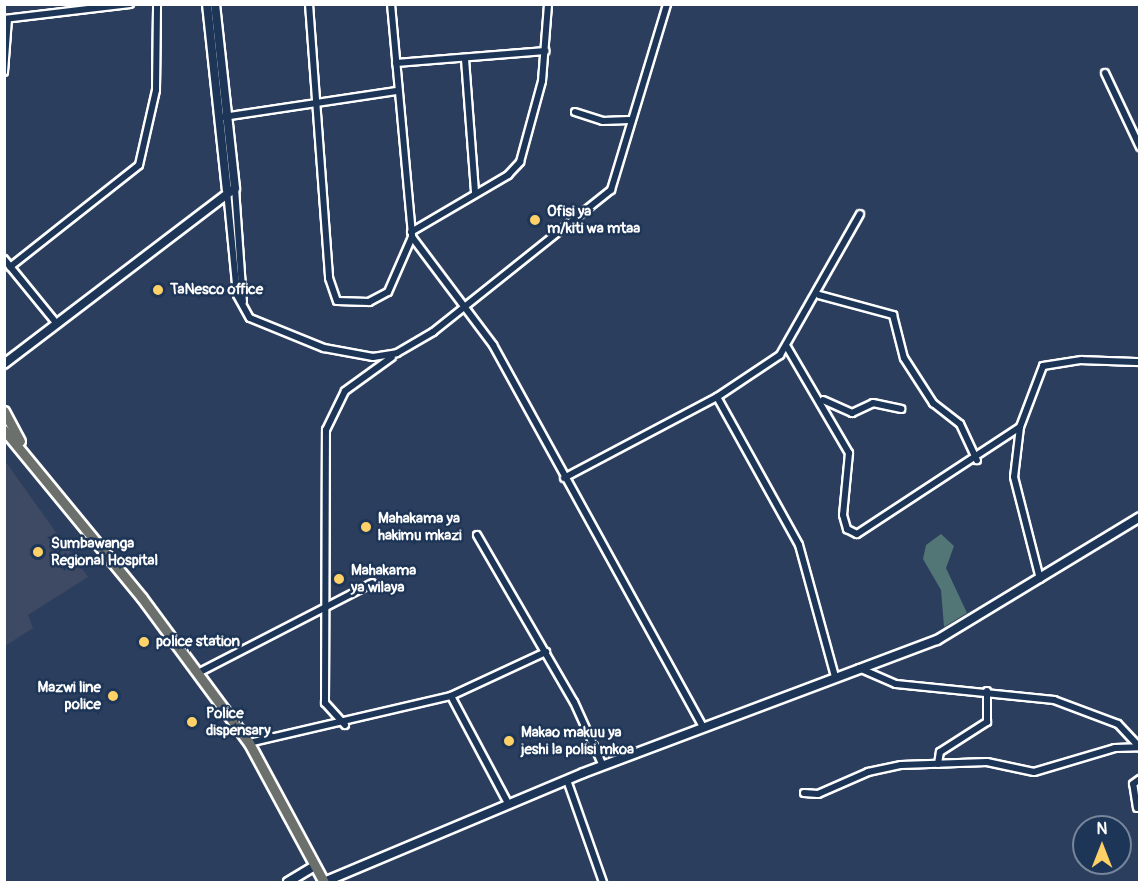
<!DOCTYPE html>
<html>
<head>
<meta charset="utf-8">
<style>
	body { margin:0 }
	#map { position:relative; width:1144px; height:887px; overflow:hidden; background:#2c3e5d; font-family:Pangolin,sans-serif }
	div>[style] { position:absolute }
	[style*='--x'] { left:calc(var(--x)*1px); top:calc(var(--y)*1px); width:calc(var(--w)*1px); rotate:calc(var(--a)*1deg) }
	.built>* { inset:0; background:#3e4964 }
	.green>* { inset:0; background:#527575 }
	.roads { filter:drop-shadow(2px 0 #fff) drop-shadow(-2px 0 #fff) drop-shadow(0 2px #fff) drop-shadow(0 -2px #fff) }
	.minor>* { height:6px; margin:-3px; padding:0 3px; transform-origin:3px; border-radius:3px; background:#1d3557 }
	.tertiary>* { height:8px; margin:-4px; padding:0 4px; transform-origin:4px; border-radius:4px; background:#1d3557 }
	.trunk>* { height:9px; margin:-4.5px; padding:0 4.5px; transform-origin:4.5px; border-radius:4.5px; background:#6c706d }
	.dots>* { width:16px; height:16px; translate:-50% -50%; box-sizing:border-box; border:3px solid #1d3557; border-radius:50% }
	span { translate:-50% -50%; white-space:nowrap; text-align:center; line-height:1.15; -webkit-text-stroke:5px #1d3557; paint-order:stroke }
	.poi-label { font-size:15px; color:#fff; font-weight:700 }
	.left { translate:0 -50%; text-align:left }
	.right { translate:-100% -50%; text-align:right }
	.frame { position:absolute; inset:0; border:6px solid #fff; pointer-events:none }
	.north { position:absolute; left:1072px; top:815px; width:60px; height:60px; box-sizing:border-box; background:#1d3557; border:2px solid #77869a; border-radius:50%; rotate:0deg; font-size:16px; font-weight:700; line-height:24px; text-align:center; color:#fff }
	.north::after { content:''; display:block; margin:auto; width:21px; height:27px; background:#ffd166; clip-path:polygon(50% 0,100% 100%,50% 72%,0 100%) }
</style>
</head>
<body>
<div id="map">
	<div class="built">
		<div style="clip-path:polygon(5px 461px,88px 577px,28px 615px,33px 628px,5px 646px)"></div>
	</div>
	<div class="green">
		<div style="clip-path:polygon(941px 534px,954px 546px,946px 568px,967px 613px,944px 627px,941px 590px,923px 559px,926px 545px)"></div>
	</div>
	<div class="roads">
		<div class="minor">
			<div style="--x:309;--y:4;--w:275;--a:85.8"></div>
			<div style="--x:329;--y:278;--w:24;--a:71"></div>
			<div style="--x:337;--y:301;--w:32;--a:2"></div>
			<div style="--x:369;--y:302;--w:21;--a:-28"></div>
			<div style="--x:388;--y:292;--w:60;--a:-66.4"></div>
			<div style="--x:391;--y:4;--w:234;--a:84.8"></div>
			<div style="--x:412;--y:237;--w:135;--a:53.1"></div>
			<div style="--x:493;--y:345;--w:436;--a:61.2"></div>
			<div style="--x:4;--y:19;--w:127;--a:-6.8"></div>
			<div style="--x:465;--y:59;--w:134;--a:85.7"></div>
			<div style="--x:396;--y:63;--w:150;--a:-4.6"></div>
			<div style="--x:4;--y:72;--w:53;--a:-85.7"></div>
			<div style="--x:1105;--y:73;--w:82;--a:64.7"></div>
			<div style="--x:575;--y:112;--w:29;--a:18"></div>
			<div style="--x:603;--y:121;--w:26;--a:-2"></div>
			<div style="--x:223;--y:117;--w:177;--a:-8.5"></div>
			<div style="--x:235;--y:188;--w:114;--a:86"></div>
			<div style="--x:227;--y:191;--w:104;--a:84.5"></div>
			<div style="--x:237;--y:295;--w:26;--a:61"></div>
			<div style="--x:250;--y:318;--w:80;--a:22.1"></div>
			<div style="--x:324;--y:348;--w:50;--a:10.4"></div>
			<div style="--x:373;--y:357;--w:24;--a:-9"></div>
			<div style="--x:397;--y:353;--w:42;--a:-30.3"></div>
			<div style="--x:433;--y:332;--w:228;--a:-38.6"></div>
			<div style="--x:611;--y:190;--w:194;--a:-73.2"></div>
			<div style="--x:411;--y:232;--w:113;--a:-30.4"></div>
			<div style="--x:508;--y:175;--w:18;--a:-47"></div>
			<div style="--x:520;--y:162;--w:84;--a:-74.8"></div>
			<div style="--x:542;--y:81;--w:77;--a:-85.5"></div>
			<div style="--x:4;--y:259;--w:84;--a:50.8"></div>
			<div style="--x:10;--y:267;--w:164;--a:-38.3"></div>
			<div style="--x:139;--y:165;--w:77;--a:-77.2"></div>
			<div style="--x:156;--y:90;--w:86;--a:-89.3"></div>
			<div style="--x:819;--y:295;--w:77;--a:15.1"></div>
			<div style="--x:893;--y:315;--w:44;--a:75.7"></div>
			<div style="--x:904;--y:358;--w:54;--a:57.2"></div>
			<div style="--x:933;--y:403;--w:34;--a:38"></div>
			<div style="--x:960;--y:424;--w:40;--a:65"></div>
			<div style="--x:787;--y:347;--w:123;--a:59.7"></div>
			<div style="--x:849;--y:453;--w:62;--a:95.5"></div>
			<div style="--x:843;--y:515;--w:15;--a:74"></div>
			<div style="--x:847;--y:529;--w:11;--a:27"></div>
			<div style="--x:857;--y:534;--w:195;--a:-33.3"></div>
			<div style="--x:1020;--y:427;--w:65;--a:-69.3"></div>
			<div style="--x:1043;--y:366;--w:39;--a:-9"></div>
			<div style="--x:1082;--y:360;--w:58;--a:2"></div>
			<div style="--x:717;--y:397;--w:169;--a:61"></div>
			<div style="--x:799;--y:545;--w:137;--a:74.7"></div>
			<div style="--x:823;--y:400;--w:32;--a:24"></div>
			<div style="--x:852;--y:413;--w:23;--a:-25"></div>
			<div style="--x:873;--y:403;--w:29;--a:12"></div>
			<div style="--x:1020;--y:427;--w:50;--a:96.8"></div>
			<div style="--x:1014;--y:477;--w:105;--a:75.7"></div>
			<div style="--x:564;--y:478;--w:173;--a:-27.9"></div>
			<div style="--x:717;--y:397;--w:76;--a:-33.7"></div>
			<div style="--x:780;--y:355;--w:162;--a:-60.4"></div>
			<div style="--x:477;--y:535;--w:193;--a:59.9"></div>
			<div style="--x:574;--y:702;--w:70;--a:65.6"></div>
			<div style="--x:859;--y:668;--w:40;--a:23.4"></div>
			<div style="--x:896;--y:684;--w:159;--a:5.8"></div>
			<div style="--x:1054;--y:700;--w:68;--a:20.6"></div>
			<div style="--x:1118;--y:724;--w:33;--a:47"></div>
			<div style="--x:198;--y:673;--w:196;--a:-27.3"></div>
			<div style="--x:451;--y:696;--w:105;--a:-24.9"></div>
			<div style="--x:345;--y:725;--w:30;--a:-132"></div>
			<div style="--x:325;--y:703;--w:273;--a:-89.8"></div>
			<div style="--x:326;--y:430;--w:43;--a:-64"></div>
			<div style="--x:345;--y:391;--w:58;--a:-35.9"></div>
			<div style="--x:249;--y:743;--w:207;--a:-13.1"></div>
			<div style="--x:451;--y:696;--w:121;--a:62"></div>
			<div style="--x:938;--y:764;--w:12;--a:-81"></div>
			<div style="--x:940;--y:752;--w:56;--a:-32.6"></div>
			<div style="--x:987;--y:722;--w:31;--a:-90"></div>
			<div style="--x:567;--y:780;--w:108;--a:70.6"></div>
			<div style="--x:804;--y:793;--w:14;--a:4"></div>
			<div style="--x:818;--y:794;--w:55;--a:-23.7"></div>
			<div style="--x:868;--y:772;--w:34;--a:-12"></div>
			<div style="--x:901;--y:765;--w:86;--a:-2"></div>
			<div style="--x:987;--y:762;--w:48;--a:12"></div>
			<div style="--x:1034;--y:772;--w:84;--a:-16.5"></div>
			<div style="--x:1115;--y:748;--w:24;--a:-2"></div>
			<div style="--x:1137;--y:808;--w:24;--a:-99"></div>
			<div style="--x:1133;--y:784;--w:9;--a:-36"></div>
		</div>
		<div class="tertiary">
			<div style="--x:207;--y:4;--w:187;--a:83.9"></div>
			<div style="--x:4;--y:364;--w:290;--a:-37.3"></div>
			<div style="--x:235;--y:188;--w:185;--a:-96.2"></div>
			<div style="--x:288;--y:882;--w:31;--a:-31"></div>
			<div style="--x:324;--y:882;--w:281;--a:-22.8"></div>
			<div style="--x:583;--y:773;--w:378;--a:-20.6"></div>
			<div style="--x:937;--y:640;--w:237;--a:-31.2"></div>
		</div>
		<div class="trunk">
			<div style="--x:4;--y:411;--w:34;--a:62"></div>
			<div style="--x:4;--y:430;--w:217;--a:50.6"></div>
			<div style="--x:142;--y:598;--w:180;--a:53.6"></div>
			<div style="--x:249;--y:743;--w:158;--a:61.7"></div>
		</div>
	</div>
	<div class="dots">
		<div style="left:535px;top:220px;background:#ffd166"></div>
		<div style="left:158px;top:290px;background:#ffd166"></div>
		<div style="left:366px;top:527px;background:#ffd166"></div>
		<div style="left:38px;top:552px;background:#ffd166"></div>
		<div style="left:339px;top:579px;background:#ffd166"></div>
		<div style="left:144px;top:642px;background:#ffd166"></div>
		<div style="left:113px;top:696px;background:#ffd166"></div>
		<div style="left:192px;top:722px;background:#ffd166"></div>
		<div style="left:509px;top:741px;background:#ffd166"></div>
	</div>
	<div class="poi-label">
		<span class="left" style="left:547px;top:220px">Ofisi ya<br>m/kiti wa mtaa</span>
		<span class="left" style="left:170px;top:290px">TaNesco office</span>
		<span class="left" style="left:378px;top:527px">Mahakama ya<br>hakimu mkazi</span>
		<span class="left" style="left:51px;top:552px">Sumbawanga<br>Regional Hospital</span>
		<span class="left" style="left:351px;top:579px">Mahakama<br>ya wilaya</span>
		<span class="left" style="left:156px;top:642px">police station</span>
		<span class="right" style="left:101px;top:696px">Mazwi line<br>police</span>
		<span class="left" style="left:206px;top:722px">Police<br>dispensary</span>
		<span class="left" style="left:521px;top:741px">Makao makuu ya<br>jeshi la polisi mkoa</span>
	</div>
	<div class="frame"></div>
	<div class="north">N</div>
</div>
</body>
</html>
